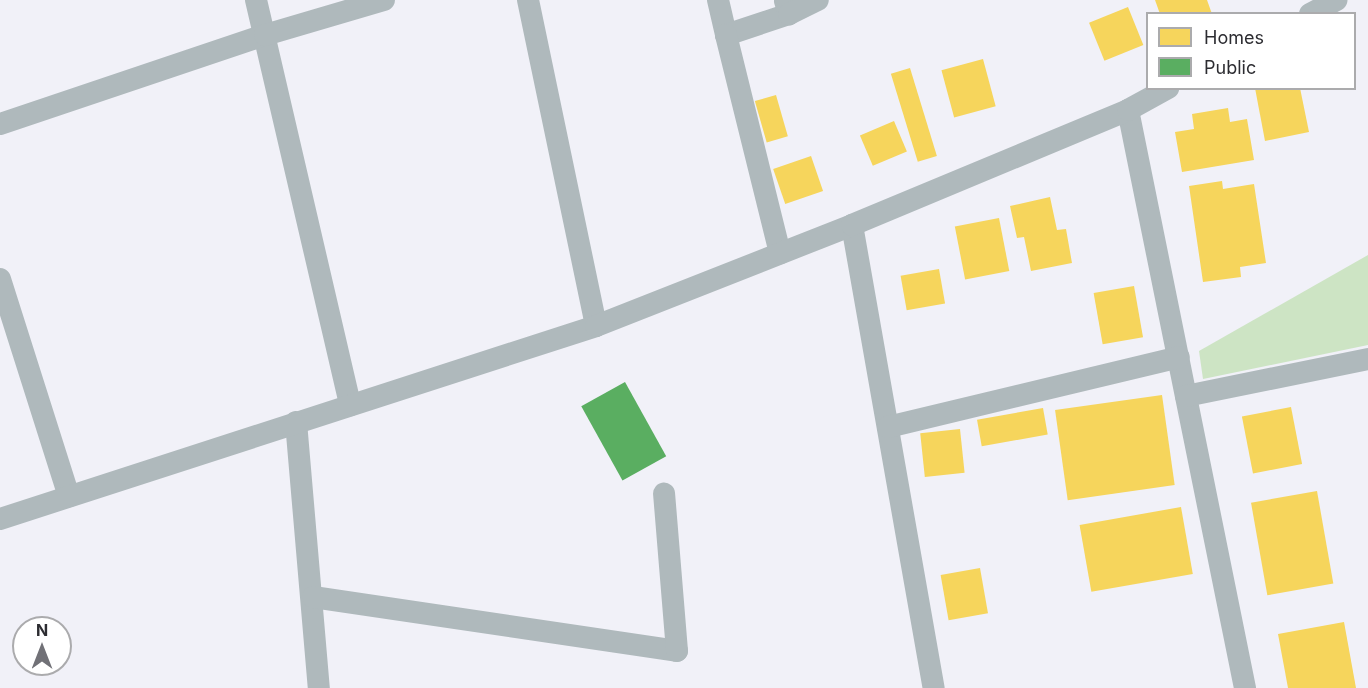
<!DOCTYPE html>
<html>
<head>
<meta charset="utf-8">
<style>
	body { margin:0 }
	#map { position:relative; width:1368px; height:688px; overflow:hidden; background:#f1f1f8; font-family:Inter,sans-serif }
	div>[style] { position:absolute }
	[style*='--x'] { left:calc(var(--x)*1px); top:calc(var(--y)*1px); width:calc(var(--w)*1px); rotate:calc(var(--a)*1deg) }
	.green>* { inset:0; background:#cde4c4 }
	.homes>* { inset:0; background:#f6d55c; transform-origin:0 0 }
	.public>* { inset:0; background:#5aae61; transform-origin:0 0 }
	.street>* { height:22px; margin:-11px; padding:0 11px; transform-origin:11px; border-radius:11px; background:#afb9bc }
	span { translate:-50% -50%; white-space:nowrap; text-align:center; line-height:1.15; -webkit-text-stroke:6px #fff; paint-order:stroke }
	.legend { position:absolute; left:1146px; top:12px; width:210px; height:78px; box-sizing:border-box; background:#fff; border:2px solid #ababad; margin:0; padding:8px 10px; list-style:none; font-size:18px; color:#2c2c31 }
	.legend li { display:flex; align-items:center; gap:12px; height:30px }
	.legend b { width:30px; border:2px solid #ababad }
	.north { position:absolute; left:12px; top:616px; width:60px; height:60px; box-sizing:border-box; background:#fff; border:2px solid #ababad; border-radius:50%; rotate:0deg; font-size:16px; font-weight:700; line-height:24px; text-align:center; color:#2c2c31 }
	.north::after { content:''; display:block; margin:auto; width:21px; height:27px; background:#717177; clip-path:polygon(50% 0,100% 100%,50% 72%,0 100%) }
</style>
</head>
<body>
<div id="map">
	<div class="green">
		<div style="clip-path:polygon(1368px 255px,1368px 345px,1203px 379px,1199px 351px)"></div>
	</div>
	<div class="homes">
		<div style="clip-path:polygon(1155px 0,1207px 0,1212px 14px,1160px 14px)"></div>
		<div style="left:1128px;top:7px;width:41px;height:42px;rotate:68deg"></div>
		<div style="left:983px;top:59px;width:49px;height:43px;rotate:75deg"></div>
		<div style="left:910px;top:68px;width:92px;height:20px;rotate:73deg"></div>
		<div style="clip-path:polygon(1255px 88px,1300px 88px,1309px 132px,1265px 141px)"></div>
		<div style="left:776px;top:95px;width:43px;height:22px;rotate:74deg"></div>
		<div style="clip-path:polygon(1228px 108px,1230px 122px,1247px 119px,1254px 160px,1182px 172px,1175px 132px,1194px 129px,1192px 114px)"></div>
		<div style="left:894px;top:121px;width:33px;height:37px;rotate:67deg"></div>
		<div style="left:811px;top:156px;width:37px;height:40px;rotate:71deg"></div>
		<div style="clip-path:polygon(1222px 181px,1223px 189px,1254px 184px,1266px 263px,1240px 267px,1241px 277px,1203px 282px,1189px 186px)"></div>
		<div style="clip-path:polygon(1050px 197px,1057px 230px,1066px 229px,1072px 263px,1031px 271px,1024px 237px,1017px 238px,1010px 206px)"></div>
		<div style="left:999px;top:218px;width:54px;height:45px;rotate:79deg"></div>
		<div style="left:939px;top:269px;width:35px;height:39px;rotate:80deg"></div>
		<div style="left:1134px;top:286px;width:52px;height:41px;rotate:80deg"></div>
		<div style="left:1162px;top:395px;width:91px;height:108px;rotate:82deg"></div>
		<div style="left:1291px;top:407px;width:58px;height:50px;rotate:79deg"></div>
		<div style="left:1043px;top:408px;width:27px;height:67px;rotate:80deg"></div>
		<div style="left:960px;top:429px;width:44px;height:40px;rotate:84deg"></div>
		<div style="left:1317px;top:491px;width:94px;height:67px;rotate:80deg"></div>
		<div style="left:1181px;top:507px;width:68px;height:103px;rotate:80deg"></div>
		<div style="left:980px;top:568px;width:46px;height:40px;rotate:80deg"></div>
		<div style="clip-path:polygon(1344px 622px,1356px 688px,1288px 688px,1278px 634px)"></div>
	</div>
	<div class="public">
		<div style="left:625px;top:382px;width:85px;height:50px;rotate:61deg"></div>
	</div>
	<div class="street">
		<div style="--x:256;--y:0;--w:416;--a:76.9"></div>
		<div style="--x:528;--y:0;--w:333;--a:78.2"></div>
		<div style="--x:718;--y:0;--w:36;--a:77"></div>
		<div style="--x:726;--y:35;--w:66;--a:-18.4"></div>
		<div style="--x:785;--y:1;--w:14;--a:73"></div>
		<div style="--x:789;--y:14;--w:32;--a:-26"></div>
		<div style="--x:1310;--y:14;--w:30;--a:-28"></div>
		<div style="--x:726;--y:35;--w:225;--a:76.1"></div>
		<div style="--x:1128;--y:110;--w:590;--a:78.56"></div>
		<div style="--x:0;--y:124;--w:280;--a:-18.6"></div>
		<div style="--x:265;--y:35;--w:124;--a:-16.4"></div>
		<div style="--x:852;--y:225;--w:470;--a:80"></div>
		<div style="--x:0;--y:279;--w:228;--a:72.4"></div>
		<div style="--x:1186;--y:396;--w:186;--a:-11.5"></div>
		<div style="--x:296;--y:422;--w:267;--a:85.1"></div>
		<div style="--x:888;--y:427;--w:299;--a:-13.5"></div>
		<div style="--x:0;--y:519;--w:626;--a:-17.94"></div>
		<div style="--x:596;--y:326;--w:275;--a:-21.5"></div>
		<div style="--x:852;--y:225;--w:299;--a:-22.6"></div>
		<div style="--x:1128;--y:110;--w:46;--a:-28.8"></div>
		<div style="--x:313;--y:597;--w:368;--a:8.4"></div>
		<div style="--x:677;--y:651;--w:158;--a:-94.7"></div>
	</div>
	<ul class="legend">
	<li><b style="height:16px;background:#f6d55c"></b>Homes</li>
	<li><b style="height:16px;background:#5aae61"></b>Public</li>
	</ul>
	<div class="north">N</div>
</div>
</body>
</html>
